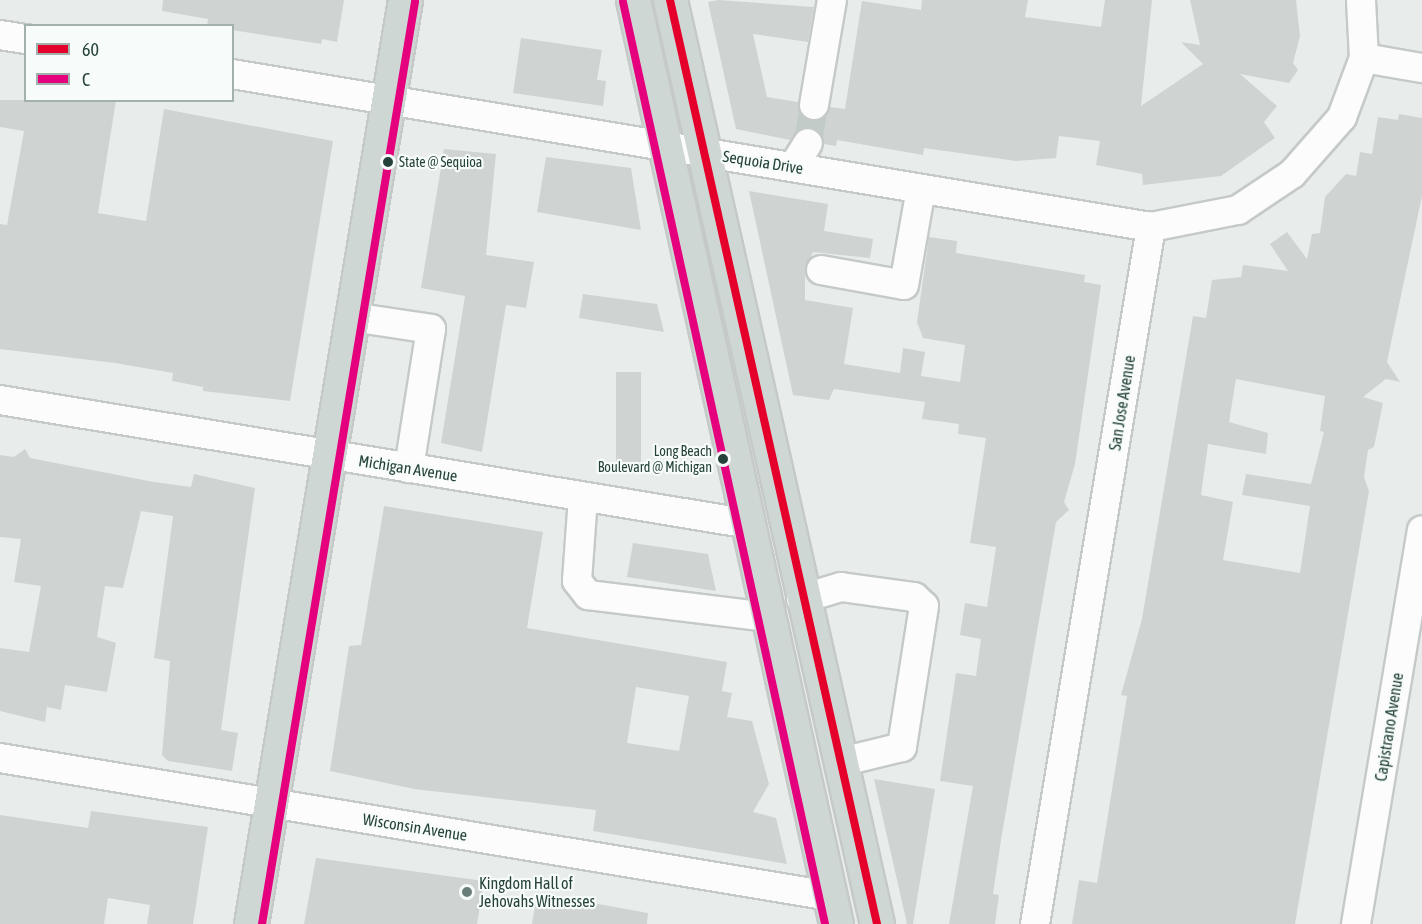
<!DOCTYPE html>
<html>
<head>
<meta charset="utf-8">
<style>
	body { margin:0 }
	#map { position:relative; width:1422px; height:924px; overflow:hidden; background:#e8edeb; font-family:"Asap Condensed",sans-serif }
	div>[style] { position:absolute }
	[style*='--x'] { left:calc(var(--x)*1px); top:calc(var(--y)*1px); width:calc(var(--w)*1px); rotate:calc(var(--a)*1deg) }
	.building>* { inset:0; background:#cfd4d2; transform-origin:0 0 }
	.minor-tunnel>* { height:28px; margin-top:-14px; transform-origin:0; background:repeating-linear-gradient(90deg,#c1cbc8 0 28px,transparent 0 42px) }
	.roads { filter:drop-shadow(2px 0 #c5cac8) drop-shadow(-2px 0 #c5cac8) drop-shadow(0 2px #c5cac8) drop-shadow(0 -2px #c5cac8) }
	.minor>* { height:28px; margin:-14px; padding:0 14px; transform-origin:14px; border-radius:14px; background:#fcfcfc }
	.major>* { height:33px; margin:-16.5px; padding:0 16.5px; transform-origin:16.5px; border-radius:16.5px; background:#cfd7d5 }
	.bus-1>* { height:8px; margin:-4px; padding:0 4px; transform-origin:4px; border-radius:4px; background:#e4002b }
	.bus-2>* { height:8px; margin:-4px; padding:0 4px; transform-origin:4px; border-radius:4px; background:#e5007d }
	.dots>* { width:16px; height:16px; translate:-50% -50%; box-sizing:border-box; border:3px solid #f7fbf9; border-radius:50% }
	span { translate:-50% -50%; white-space:nowrap; text-align:center; line-height:1.15; -webkit-text-stroke:4.5px #f7fbf9; paint-order:stroke }
	.bus-label { font-size:14px; color:#24423a }
	.left { translate:0 -50%; text-align:left }
	.right { translate:-100% -50%; text-align:right }
	.street-label { font-size:16px; color:#24423a }
	.poi-label { font-size:16px; color:#24423a }
	.legend { position:absolute; left:24px; top:24px; width:210px; height:78px; box-sizing:border-box; background:#f7fbf9; border:2px solid #a3b1ad; margin:0; padding:8px 10px; list-style:none; font-size:18px; color:#24423a }
	.legend li { display:flex; align-items:center; gap:12px; height:30px }
	.legend b { width:30px; border:2px solid #a3b1ad }
</style>
</head>
<body>
<div id="map">
	<div class="building">
		<div style="clip-path:polygon(163px 0,344px 0,337px 42px,322px 39px,321px 44px,207px 26px,208px 19px,162px 11px)"></div>
		<div style="clip-path:polygon(718px 0,814px 7px,808px 42px,753px 34px,767px 97px,798px 102px,803px 117px,812px 121px,826px 116px,830px 107px,845px 109px,862px 1px,921px 10px,922px 0,1028px 0,1025px 17px,1101px 27px,1105px 0,1152px 0,1141px 106px,1203px 64px,1181px 42px,1200px 45px,1190px 0,1296px 0,1300px 36px,1293px 63px,1298px 70px,1289px 83px,1240px 74px,1277px 106px,1264px 122px,1275px 138px,1221px 176px,1143px 185px,1142px 174px,1096px 165px,1100px 141px,1059px 136px,1056px 158px,1016px 161px,924px 148px,923px 155px,837px 140px,836px 146px,824px 144px,822px 135px,809px 127px,790px 140px,736px 129px,708px 2px)"></div>
		<div style="clip-path:polygon(521px 38px,602px 50px,597px 80px,606px 81px,603px 106px,513px 93px)"></div>
		<div style="clip-path:polygon(0 100px,116px 100px,98px 213px,146px 221px,164px 109px,333px 141px,290px 401px,203px 391px,203px 387px,172px 381px,173px 373px,115px 363px,0 349px,0 224px,7px 225px,24px 131px,0 127px)"></div>
		<div style="clip-path:polygon(evenodd,1399px 114px,1422px 118px,1422px 196px,1387px 362px,1400px 382px,1386px 379px,1363px 397px,1383px 403px,1374px 447px,1368px 450px,1364px 477px,1369px 491px,1295px 924px,1072px 924px,1079px 880px,1097px 883px,1127px 696px,1121px 695px,1142px 619px,1193px 316px,1206px 318px,1212px 280px,1241px 277px,1243px 265px,1288px 271px,1270px 244px,1287px 232px,1307px 259px,1312px 234px,1320px 233px,1325px 197px,1346px 174px,1356px 176px,1360px 152px,1372px 154px,1378px 117px,1398px 120px,1399px 114px,1236px 379px,1325px 396px,1320px 431px,1324px 432px,1311px 484px,1246px 474px,1242px 495px,1310px 506px,1300px 573px,1223px 560px,1233px 502px,1201px 495px,1208px 444px,1266px 454px,1268px 433px,1229px 422px,1236px 379px)"></div>
		<div style="clip-path:polygon(444px 149px,496px 154px,486px 255px,534px 262px,526px 308px,506px 305px,482px 452px,441px 443px,465px 296px,421px 288px)"></div>
		<div style="clip-path:polygon(546px 157px,631px 168px,641px 230px,537px 212px)"></div>
		<div style="clip-path:polygon(749px 191px,828px 204px,824px 231px,873px 239px,870px 258px,813px 252px,805px 267px,805px 300px,853px 308px,844px 364px,900px 373px,903px 348px,925px 352px,921px 376px,960px 382px,965px 345px,923px 338px,917px 322px,929px 237px,957px 241px,956px 253px,1085px 275px,1084px 282px,1101px 285px,1075px 464px,1064px 502px,1069px 510px,1056px 522px,1001px 840px,993px 894px,999px 895px,995px 924px,949px 924px,973px 786px,940px 781px,956px 673px,976px 676px,981px 639px,960px 635px,965px 603px,987px 607px,996px 547px,970px 543px,986px 438px,958px 434px,959px 424px,922px 419px,925px 402px,834px 389px,829px 400px,793px 395px)"></div>
		<div style="clip-path:polygon(583px 294px,657px 304px,664px 332px,579px 318px)"></div>
		<div style="left:616px;top:372px;width:25px;height:102px"></div>
		<div style="clip-path:polygon(25px 449px,30px 458px,154px 482px,191px 487px,194px 474px,255px 488px,221px 730px,238px 733px,232px 771px,168px 761px,162px 755px,170px 661px,154px 658px,173px 516px,141px 511px,123px 588px,105px 586px,97px 637px,116px 643px,107px 692px,65px 685px,61px 710px,47px 707px,45px 722px,0 711px,0 648px,29px 652px,41px 586px,14px 582px,21px 539px,0 537px,0 455px,14px 457px)"></div>
		<div style="clip-path:polygon(evenodd,384px 506px,543px 532px,527px 628px,727px 662px,722px 691px,732px 693px,727px 717px,752px 721px,769px 784px,753px 812px,776px 818px,787px 864px,593px 831px,596px 810px,414px 789px,330px 771px,349px 646px,361px 645px,384px 506px,636px 687px,689px 696px,679px 751px,627px 743px,636px 687px)"></div>
		<div style="clip-path:polygon(633px 543px,708px 554px,716px 591px,627px 577px)"></div>
		<div style="clip-path:polygon(874px 779px,935px 789px,913px 924px,907px 924px)"></div>
		<div style="clip-path:polygon(91px 811px,208px 827px,193px 924px,147px 924px,150px 905px,108px 898px,104px 924px,0 924px,0 815px,88px 828px)"></div>
		<div style="clip-path:polygon(316px 858px,484px 881px,477px 924px,304px 924px)"></div>
		<div style="clip-path:polygon(537px 893px,648px 913px,647px 924px,532px 924px)"></div>
	</div>
	<div class="minor-tunnel">
		<div style="--x:808;--y:143;--w:38;--a:-81"></div>
	</div>
	<div class="roads">
		<div class="minor">
			<div style="--x:0;--y:35;--w:26;--a:9"></div>
			<div style="--x:1364;--y:58;--w:59;--a:9.8"></div>
			<div style="--x:232;--y:74;--w:932;--a:9.45"></div>
			<div style="--x:1151;--y:227;--w:89;--a:-11.1"></div>
			<div style="--x:1238;--y:210;--w:65;--a:-33.7"></div>
			<div style="--x:1292;--y:174;--w:76;--a:-48.7"></div>
			<div style="--x:1342;--y:117;--w:63;--a:-69.6"></div>
			<div style="--x:1364;--y:58;--w:58;--a:-93"></div>
			<div style="--x:814;--y:105;--w:107;--a:-80.3"></div>
			<div style="--x:793;--y:167;--w:28;--a:-58"></div>
			<div style="--x:821;--y:270;--w:84;--a:10.2"></div>
			<div style="--x:904;--y:285;--w:97;--a:-80"></div>
			<div style="--x:352;--y:317;--w:80;--a:8.6"></div>
			<div style="--x:431;--y:329;--w:141;--a:99"></div>
			<div style="--x:0;--y:400;--w:754;--a:9.39"></div>
			<div style="--x:583;--y:497;--w:84;--a:94.1"></div>
			<div style="--x:577;--y:581;--w:18;--a:52"></div>
			<div style="--x:588;--y:595;--w:180;--a:7"></div>
			<div style="--x:801;--y:599;--w:42;--a:-16.7"></div>
			<div style="--x:841;--y:587;--w:74;--a:7.8"></div>
			<div style="--x:914;--y:597;--w:13;--a:42"></div>
			<div style="--x:924;--y:606;--w:143;--a:98.9"></div>
			<div style="--x:902;--y:747;--w:63;--a:166.2"></div>
			<div style="--x:0;--y:758;--w:841;--a:9.44"></div>
			<div style="--x:1035;--y:924;--w:707;--a:-80.55"></div>
			<div style="--x:1356;--y:924;--w:399;--a:-80.5"></div>
		</div>
		<div class="major">
			<div style="--x:633;--y:0;--w:946;--a:77.61"></div>
			<div style="--x:670;--y:0;--w:947;--a:77.37"></div>
			<div style="--x:251;--y:924;--w:937;--a:-80.54"></div>
		</div>
	</div>
	<div class="bus-1">
		<div style="--x:670;--y:0;--w:947;--a:77.37"></div>
	</div>
	<div class="bus-2">
		<div style="--x:623;--y:2;--w:944;--a:77.64"></div>
		<div style="--x:262;--y:924;--w:935;--a:-80.58"></div>
	</div>
	<div class="dots">
		<div style="left:388px;top:162px;background:#24423a"></div>
		<div style="left:723px;top:459px;background:#24423a"></div>
		<div style="left:467px;top:892px;background:#697e78"></div>
	</div>
	<div class="bus-label">
		<span class="left" style="left:399px;top:162px">State @ Sequioa</span>
		<span class="right" style="left:712px;top:459px">Long Beach<br>Boulevard @ Michigan</span>
	</div>
	<div class="street-label">
		<span style="left:763px;top:162px;rotate:9deg">Sequoia Drive</span>
		<span style="left:1122px;top:403px;rotate:-81deg">San Jose Avenue</span>
		<span style="left:408px;top:468px;rotate:9deg">Michigan Avenue</span>
		<span style="left:1389px;top:727px;rotate:-81deg">Capistrano Avenue</span>
		<span style="left:415px;top:827px;rotate:9deg">Wisconsin Avenue</span>
	</div>
	<div class="poi-label">
		<span class="left" style="left:479px;top:892px">Kingdom Hall of<br>Jehovahs Witnesses</span>
	</div>
	<ul class="legend">
	<li><b style="height:8px;background:#e4002b"></b>60</li>
	<li><b style="height:8px;background:#e5007d"></b>C</li>
	</ul>
</div>
</body>
</html>
